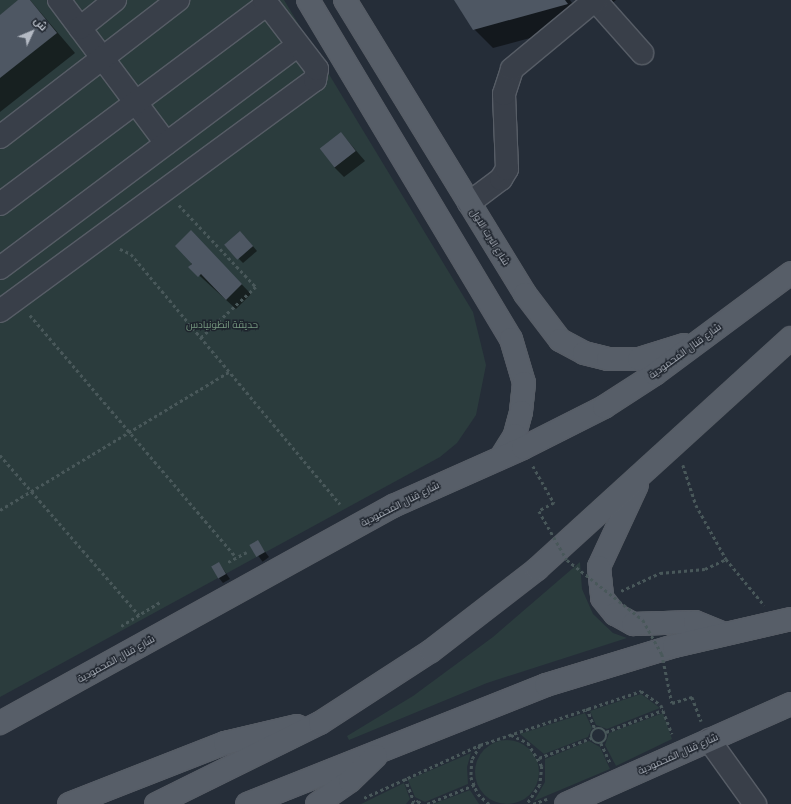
<!DOCTYPE html>
<html>
<head>
<meta charset="utf-8">
<style>
	body { margin:0 }
	#map { position:relative; width:791px; height:804px; overflow:hidden; background:#252d38; font-family:Ubuntu,Cairo,sans-serif }
	div>[style] { position:absolute }
	[style*='--x'] { left:calc(var(--x)*1px); top:calc(var(--y)*1px); width:calc(var(--w)*1px); rotate:calc(var(--a)*1deg) }
	.green>* { inset:0; background:#2b3c3d }
	.round { border-radius:50% }
	.shadow>* { inset:0; background:#0007; transform-origin:0 0 }
	.building>* { inset:0; background:#4e5763; transform-origin:0 0 }
	.path>* { height:2.5px; margin-top:-1.25px; transform-origin:0; background:repeating-linear-gradient(90deg,#49585a 0 3px,transparent 0 6px) }
	.path>.ring { margin:-1.25px; padding:0; box-sizing:content-box; background:none; border:2.5px solid #49585a; border-radius:50% }
	.roads { filter:drop-shadow(1px 0 #575d66) drop-shadow(-1px 0 #575d66) drop-shadow(0 1px #575d66) drop-shadow(0 -1px #575d66) }
	.minor>* { height:22px; margin:-11px; padding:0 11px; transform-origin:11px; border-radius:11px; background:#393f49 }
	.major>* { height:22px; margin:-11px; padding:0 11px; transform-origin:11px; border-radius:11px; background:#575e68 }
	.path-bridge>* { height:2.5px; margin-top:-1.25px; transform-origin:0; background:repeating-linear-gradient(90deg,#49585a 0 3px,transparent 0 6px) }
	span { translate:-50% -50%; white-space:nowrap; text-align:center; line-height:1.15; -webkit-text-stroke:3px #1e242d; paint-order:stroke }
	.street-label { font-size:10px; color:#b4bac4 }
	.park-label { font-size:10px; color:#75977f }
	.north { position:absolute; left:12px; top:12px; width:40px; height:40px; -webkit-text-stroke:3px #1e242d; paint-order:stroke; rotate:46deg; font-size:11px; font-weight:700; line-height:16px; text-align:center; color:#b4bac4 }
	.north::after { content:''; display:block; margin:auto; width:14px; height:18px; background:#b4bac4; clip-path:polygon(50% 0,100% 100%,50% 72%,0 100%) }
</style>
</head>
<body>
<div id="map">
	<div class="green">
		<div style="clip-path:polygon(0 0,284px 0,473px 312px,486px 365px,476px 415px,457px 443px,440px 457px,0 697px)"></div>
		<div style="clip-path:polygon(580px 562px,582px 589px,593px 614px,613px 633px,627px 638px,487px 683px,349px 740px,347px 736px,413px 696px,493px 637px)"></div>
		<div style="clip-path:polygon(641px 694px,660px 708px,607px 729px,596px 725px,590px 711px)"></div>
		<div style="clip-path:polygon(585px 713px,592px 728px,588px 737px,544px 754px,520px 734px)"></div>
		<div style="clip-path:polygon(663px 713px,672px 739px,616px 766px,605px 745px,609px 733px)"></div>
		<div class="round" style="left:475px;top:740px;width:64px;height:64px"></div>
		<div style="clip-path:polygon(589px 741px,600px 747px,610px 769px,534px 801px,545px 782px,545px 759px)"></div>
		<div style="clip-path:polygon(471px 753px,467px 767px,468px 784px,425px 802px,415px 797px,408px 780px)"></div>
		<div style="clip-path:polygon(404px 783px,410px 799px,406px 804px,361px 804px)"></div>
		<div style="clip-path:polygon(470px 790px,479px 804px,433px 804px)"></div>
	</div>
	<div class="shadow">
		<div style="clip-path:polygon(20px 0,30px 0,75px 53px,0 112px,0 16px)"></div>
		<div style="clip-path:polygon(455px 0,570px 0,586px 23px,493px 48px,474px 29px)"></div>
		<div style="clip-path:polygon(604px 0,616px 0,610px 5px)"></div>
		<div style="clip-path:polygon(341px 133px,365px 161px,344px 177px,334px 167px)"></div>
		<div style="clip-path:polygon(245px 237px,257px 251px,243px 263px,239px 259px)"></div>
		<div style="clip-path:polygon(200px 241px,251px 294px,236px 309px,190px 267px)"></div>
		<div style="left:257px;top:541px;width:20px;height:8px;rotate:53deg"></div>
		<div style="clip-path:polygon(219px 563px,230px 579px,223px 583px,219px 578px)"></div>
	</div>
	<div class="building">
		<div style="clip-path:polygon(18px 0,30px 0,57px 33px,0 78px,0 15px)"></div>
		<div style="clip-path:polygon(454px 0,565px 0,568px 4px,473px 30px)"></div>
		<div style="left:341px;top:132px;width:24px;height:27px;rotate:52deg"></div>
		<div style="clip-path:polygon(191px 230px,242px 284px,226px 300px,201px 274px,198px 277px,188px 267px,192px 264px,175px 246px)"></div>
		<div style="left:240px;top:231px;width:20px;height:21px;rotate:49deg"></div>
		<div style="left:258px;top:540px;width:14px;height:10px;rotate:60deg"></div>
		<div style="left:219px;top:562px;width:14px;height:9px;rotate:60deg"></div>
	</div>
	<div class="path">
		<div style="--x:179;--y:205;--w:112;--a:46.8"></div>
		<div style="--x:256;--y:287;--w:75;--a:137.2"></div>
		<div style="--x:120;--y:249;--w:12;--a:24"></div>
		<div style="--x:131;--y:254;--w:326;--a:50.1"></div>
		<div style="--x:30;--y:315;--w:318;--a:49.6"></div>
		<div style="--x:0;--y:455;--w:212;--a:49"></div>
		<div style="--x:683;--y:465;--w:42;--a:72"></div>
		<div style="--x:696;--y:505;--w:62;--a:60.9"></div>
		<div style="--x:726;--y:559;--w:60;--a:50.4"></div>
		<div style="--x:533;--y:466;--w:43;--a:60.4"></div>
		<div style="--x:554;--y:503;--w:17;--a:152"></div>
		<div style="--x:0;--y:510;--w:267;--a:-31.1"></div>
		<div style="--x:228;--y:562;--w:21;--a:-28"></div>
		<div style="--x:621;--y:591;--w:43;--a:-24.8"></div>
		<div style="--x:660;--y:573;--w:45;--a:-5.1"></div>
		<div style="--x:705;--y:569;--w:23;--a:-25"></div>
		<div style="--x:121;--y:626;--w:46;--a:-31.6"></div>
		<div style="--x:672;--y:703;--w:21;--a:-17"></div>
		<div style="--x:692;--y:697;--w:26;--a:69"></div>
		<div style="--x:587;--y:708;--w:22;--a:69"></div>
		<div class="ring" style="left:591px;top:728px;width:13.5px;height:13.5px"></div>
		<div style="--x:606;--y:732;--w:61;--a:-21.1"></div>
		<div style="--x:511;--y:735;--w:19;--a:25"></div>
		<div style="--x:528;--y:743;--w:27;--a:59"></div>
		<div style="--x:542;--y:766;--w:19;--a:96"></div>
		<div style="--x:540;--y:785;--w:23;--a:124"></div>
		<div style="--x:601;--y:743;--w:21;--a:65"></div>
		<div style="--x:480;--y:746;--w:16;--a:120"></div>
		<div style="--x:472;--y:760;--w:17;--a:93"></div>
		<div style="--x:471;--y:777;--w:18;--a:68"></div>
		<div style="--x:478;--y:794;--w:15;--a:42"></div>
		<div style="--x:539;--y:758;--w:56;--a:-21"></div>
		<div style="--x:405;--y:778;--w:26;--a:69"></div>
		<div style="--x:364;--y:798;--w:128;--a:-24.6"></div>
		<div style="--x:480;--y:745;--w:170;--a:-18.5"></div>
		<div style="--x:641;--y:691;--w:24;--a:35"></div>
		<div style="--x:661;--y:705;--w:31;--a:69"></div>
		<div style="--x:411;--y:804;--w:8;--a:-23"></div>
		<div style="--x:418;--y:801;--w:5;--a:37"></div>
		<div style="--x:427;--y:804;--w:51;--a:-22"></div>
		<div style="--x:533;--y:804;--w:15;--a:-20"></div>
	</div>
	<div class="roads">
		<div class="minor">
			<div style="--x:59;--y:0;--w:179;--a:53.2"></div>
			<div style="--x:595;--y:0;--w:71;--a:48.4"></div>
			<div style="--x:80;--y:28;--w:45;--a:-38.7"></div>
			<div style="--x:0;--y:137;--w:225;--a:-37.6"></div>
			<div style="--x:469;--y:203;--w:40;--a:-37"></div>
			<div style="--x:501;--y:179;--w:12;--a:-59"></div>
			<div style="--x:507;--y:169;--w:75;--a:-92.3"></div>
			<div style="--x:504;--y:94;--w:26;--a:-72"></div>
			<div style="--x:512;--y:69;--w:108;--a:-39.7"></div>
			<div style="--x:0;--y:204;--w:334;--a:-36.8"></div>
			<div style="--x:0;--y:268;--w:372;--a:-36.8"></div>
			<div style="--x:0;--y:311;--w:391;--a:-36.3"></div>
			<div style="--x:315;--y:80;--w:11;--a:-80"></div>
			<div style="--x:317;--y:69;--w:87;--a:-127.5"></div>
			<div style="--x:709;--y:740;--w:79;--a:54.3"></div>
		</div>
		<div class="major">
			<div style="--x:308;--y:0;--w:395;--a:59.1"></div>
			<div style="--x:511;--y:339;--w:46;--a:73.5"></div>
			<div style="--x:524;--y:383;--w:29;--a:96"></div>
			<div style="--x:521;--y:412;--w:24;--a:105"></div>
			<div style="--x:515;--y:435;--w:26;--a:122"></div>
			<div style="--x:345;--y:0;--w:345;--a:58.5"></div>
			<div style="--x:525;--y:294;--w:58;--a:52.7"></div>
			<div style="--x:560;--y:340;--w:27;--a:28"></div>
			<div style="--x:584;--y:353;--w:25;--a:14"></div>
			<div style="--x:608;--y:359;--w:31;--a:0"></div>
			<div style="--x:639;--y:359;--w:47;--a:-17.3"></div>
			<div style="--x:637;--y:485;--w:90;--a:114.9"></div>
			<div style="--x:599;--y:567;--w:31;--a:84"></div>
			<div style="--x:602;--y:598;--w:21;--a:51"></div>
			<div style="--x:615;--y:614;--w:21;--a:29"></div>
			<div style="--x:633;--y:624;--w:62;--a:-1.8"></div>
			<div style="--x:695;--y:622;--w:31;--a:22"></div>
			<div style="--x:0;--y:723;--w:449;--a:-28.9"></div>
			<div style="--x:393;--y:506;--w:142;--a:-24"></div>
			<div style="--x:523;--y:448;--w:91;--a:-26.8"></div>
			<div style="--x:604;--y:407;--w:61;--a:-32.9"></div>
			<div style="--x:655;--y:374;--w:169;--a:-36.6"></div>
			<div style="--x:69;--y:804;--w:168;--a:-21.4"></div>
			<div style="--x:225;--y:743;--w:74;--a:-13.3"></div>
			<div style="--x:156;--y:804;--w:183;--a:-26.3"></div>
			<div style="--x:320;--y:723;--w:132;--a:-33"></div>
			<div style="--x:431;--y:651;--w:134;--a:-37.7"></div>
			<div style="--x:537;--y:569;--w:343;--a:-42.3"></div>
			<div style="--x:247;--y:804;--w:322;--a:-21.7"></div>
			<div style="--x:546;--y:685;--w:134;--a:-16.9"></div>
			<div style="--x:674;--y:646;--w:120;--a:-13"></div>
			<div style="--x:317;--y:804;--w:40;--a:-34.9"></div>
			<div style="--x:350;--y:781;--w:36;--a:-44"></div>
			<div style="--x:566;--y:804;--w:246;--a:-24"></div>
		</div>
	</div>
	<div class="path-bridge">
		<div style="--x:539;--y:511;--w:56;--a:60.3"></div>
		<div style="--x:567;--y:560;--w:97;--a:38.3"></div>
		<div style="--x:643;--y:620;--w:39;--a:61"></div>
		<div style="--x:662;--y:654;--w:50;--a:78.5"></div>
	</div>
	<div class="street-label">
		<span style="left:490px;top:237px;rotate:58deg">شارع البرت الاول</span>
		<span style="left:685px;top:351px;rotate:-36deg">شارع قنال المحمودية</span>
		<span style="left:400px;top:504px;rotate:-27deg">شارع قنال المحمودية</span>
		<span style="left:116px;top:659px;rotate:-29deg">شارع قنال المحمودية</span>
		<span style="left:678px;top:754px;rotate:-24deg">شارع قنال المحمودية</span>
	</div>
	<div class="park-label">
		<span style="left:222px;top:325px">حديقة انطونيادس</span>
	</div>
	<div class="north">ش</div>
</div>
</body>
</html>
